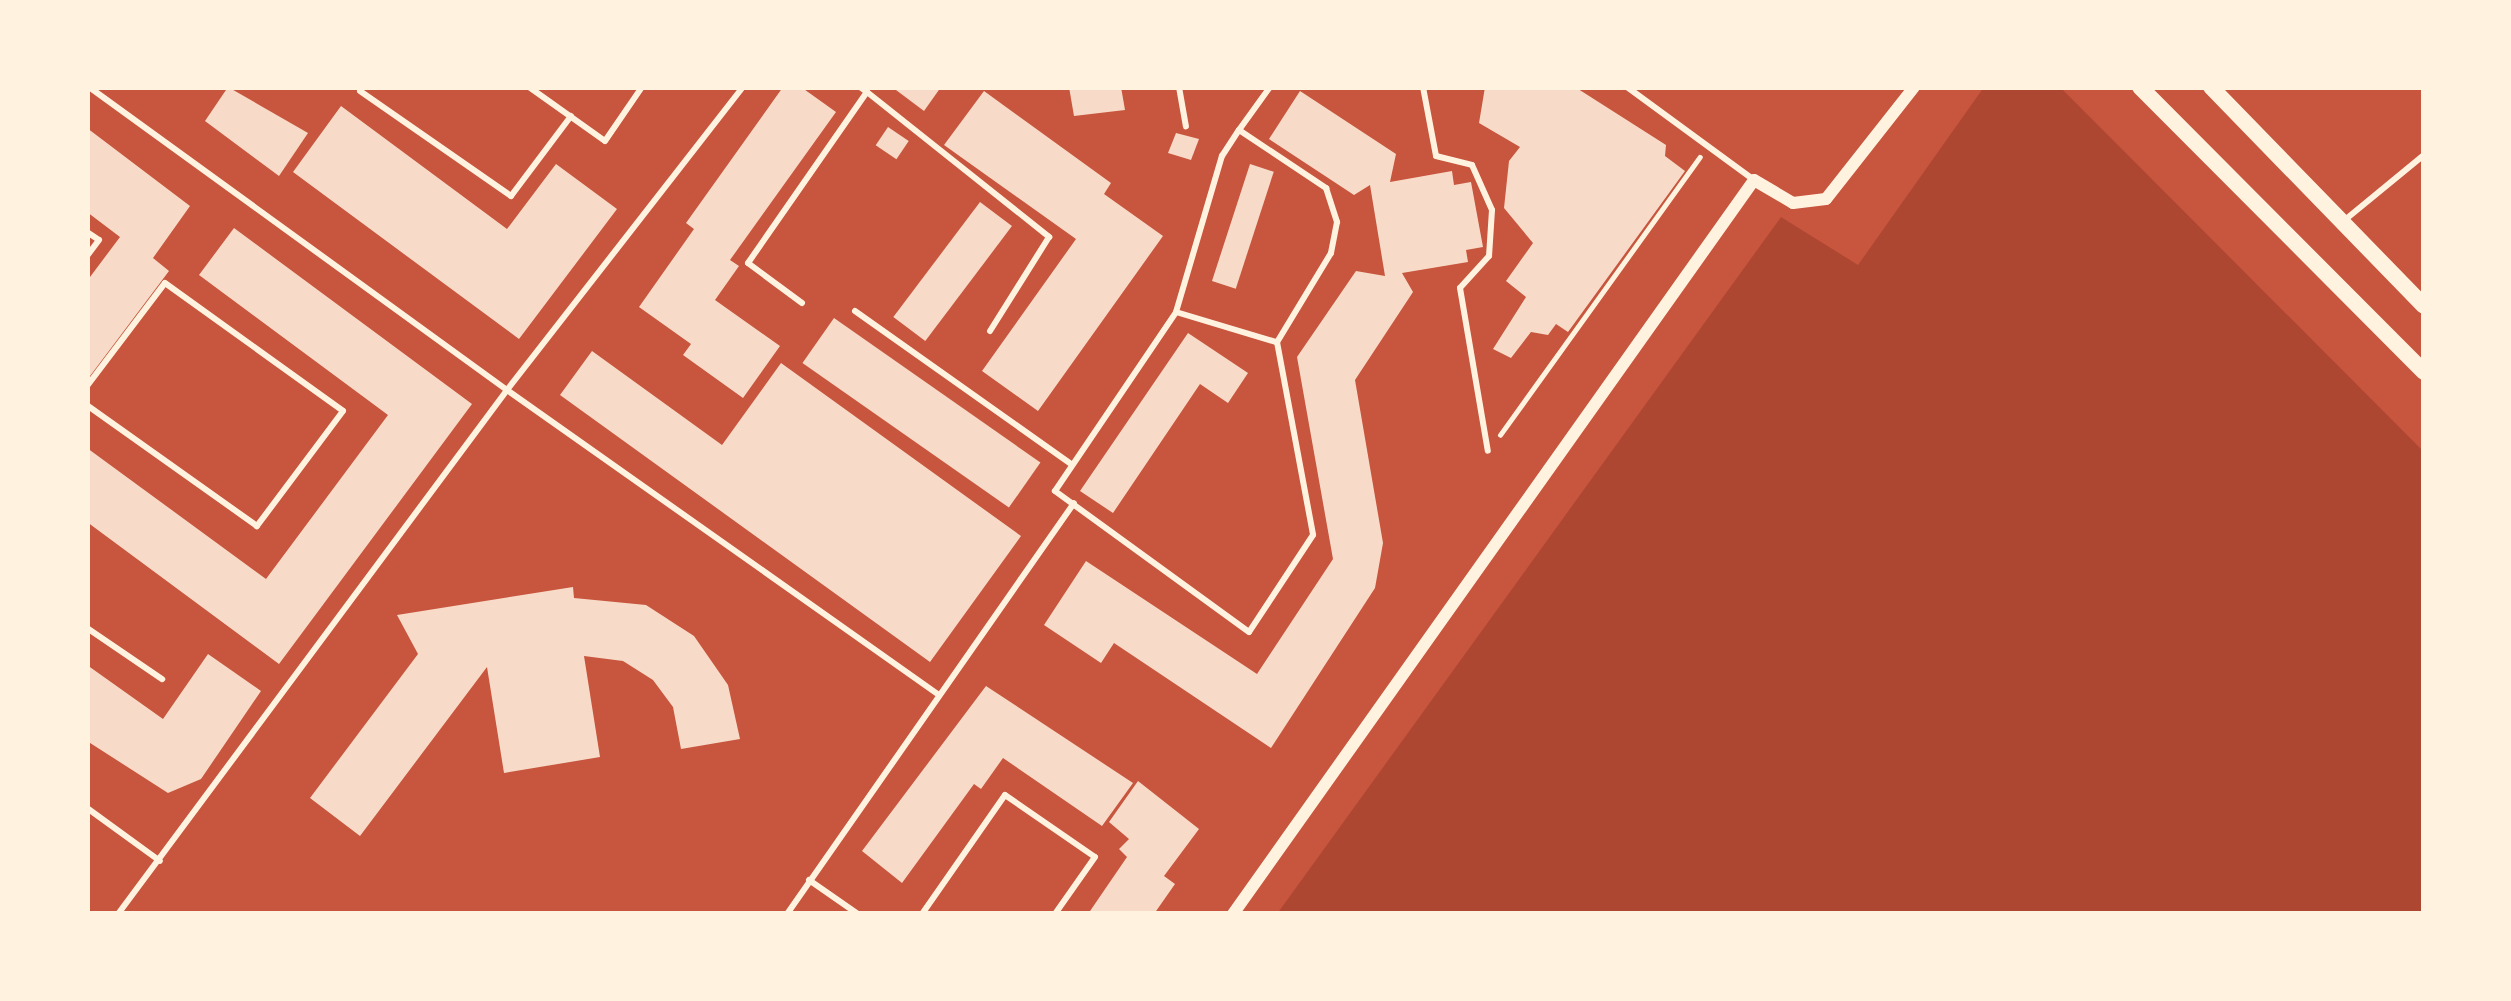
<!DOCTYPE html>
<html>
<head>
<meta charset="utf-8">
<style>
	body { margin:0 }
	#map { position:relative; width:2511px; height:1001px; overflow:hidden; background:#c8553d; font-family:Manrope,sans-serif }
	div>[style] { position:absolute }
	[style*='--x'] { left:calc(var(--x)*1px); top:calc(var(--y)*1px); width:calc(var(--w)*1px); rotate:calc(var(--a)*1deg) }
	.green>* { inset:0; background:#ae4732 }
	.building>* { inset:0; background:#f7dbc8; transform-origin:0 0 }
	.path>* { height:4.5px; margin:-2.25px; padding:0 2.25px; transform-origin:2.25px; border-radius:2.25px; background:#fff3e0 }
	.service>* { height:6px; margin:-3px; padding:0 3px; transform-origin:3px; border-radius:3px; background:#fff3e0 }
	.minor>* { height:12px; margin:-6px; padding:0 6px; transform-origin:6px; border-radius:6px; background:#fff3e0 }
	.tertiary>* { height:16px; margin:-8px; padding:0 8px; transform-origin:8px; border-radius:8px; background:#fff3e0 }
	span { translate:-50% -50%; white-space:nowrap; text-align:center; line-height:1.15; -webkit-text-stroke:9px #fff3e0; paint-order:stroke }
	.frame { position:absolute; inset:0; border:90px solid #fff3e0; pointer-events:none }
</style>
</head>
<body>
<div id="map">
	<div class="green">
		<div style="clip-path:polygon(1984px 87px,2060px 87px,2424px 452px,2424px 914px,1277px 914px,1781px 217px,1858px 265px)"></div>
	</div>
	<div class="building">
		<div style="clip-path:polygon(228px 87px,308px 133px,279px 176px,205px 121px)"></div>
		<div style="clip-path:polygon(783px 87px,801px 87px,836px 112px,730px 260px,739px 266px,715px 300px,780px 346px,743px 398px,683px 355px,691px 344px,639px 307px,694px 229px,686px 223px)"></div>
		<div style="clip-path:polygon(892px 87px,941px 87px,924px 111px)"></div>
		<div style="clip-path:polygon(1069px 87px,1121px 87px,1125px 110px,1074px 116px)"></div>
		<div style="clip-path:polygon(1485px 87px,1575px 87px,1666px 145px,1665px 156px,1685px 171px,1568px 332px,1556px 324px,1548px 335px,1531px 332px,1511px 358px,1493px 349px,1526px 297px,1506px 281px,1533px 243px,1504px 208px,1509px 161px,1520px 147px,1479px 123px)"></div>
		<div style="clip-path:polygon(984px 91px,1111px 183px,1104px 194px,1163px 236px,1038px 411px,982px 371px,1076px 239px,944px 145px)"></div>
		<div style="clip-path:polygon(1300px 91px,1396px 154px,1390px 182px,1452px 171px,1454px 185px,1471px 182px,1483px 247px,1466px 250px,1468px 262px,1402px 273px,1413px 292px,1355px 380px,1383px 543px,1375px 588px,1271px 748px,1114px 643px,1101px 663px,1044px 625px,1086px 561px,1257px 674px,1333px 559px,1297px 357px,1356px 271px,1385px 276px,1370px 185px,1354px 195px,1269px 139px)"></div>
		<div style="clip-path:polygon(341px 106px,507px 229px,556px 164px,617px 209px,519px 339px,293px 172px)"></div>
		<div style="left:888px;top:127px;width:25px;height:22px;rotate:34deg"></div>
		<div style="clip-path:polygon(87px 128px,190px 206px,153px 258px,169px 271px,87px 380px,87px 281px,120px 237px,87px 212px)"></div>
		<div style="clip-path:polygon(1176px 133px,1199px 139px,1191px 160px,1168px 153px)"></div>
		<div style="left:1250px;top:164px;width:25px;height:123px;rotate:18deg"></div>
		<div style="left:980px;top:202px;width:40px;height:144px;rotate:37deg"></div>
		<div style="clip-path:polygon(234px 228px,472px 404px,279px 664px,87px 522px,87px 448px,266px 579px,388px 415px,199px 275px)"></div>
		<div style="left:834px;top:318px;width:252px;height:55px;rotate:35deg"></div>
		<div style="clip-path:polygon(1188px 333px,1248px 373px,1228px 403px,1200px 384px,1113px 513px,1080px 491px)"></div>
		<div style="clip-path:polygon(592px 351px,722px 445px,781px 363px,1021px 536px,930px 662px,560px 395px)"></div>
		<div style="clip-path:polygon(573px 587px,574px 598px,646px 605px,694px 636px,728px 685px,740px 739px,681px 749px,673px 707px,653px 680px,623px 661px,584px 656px,600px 757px,504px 773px,487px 667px,360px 836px,310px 798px,418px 654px,397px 615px)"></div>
		<div style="clip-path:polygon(208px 654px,261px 691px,201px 779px,168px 793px,87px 741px,87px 665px,163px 719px)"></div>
		<div style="clip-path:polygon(986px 686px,1133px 783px,1102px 826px,1003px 758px,981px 789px,974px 784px,902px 883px,862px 851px)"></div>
		<div style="clip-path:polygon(1138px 781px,1199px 829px,1164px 876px,1175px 884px,1154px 914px,1088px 914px,1127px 857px,1119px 849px,1129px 839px,1109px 822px)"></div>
	</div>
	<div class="path">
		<div style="--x:1500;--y:435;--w:342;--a:-54.3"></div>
	</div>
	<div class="service">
		<div style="--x:89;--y:87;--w:516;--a:35.94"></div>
		<div style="--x:507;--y:390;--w:384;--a:-52.1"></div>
		<div style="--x:529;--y:87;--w:93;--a:35.4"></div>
		<div style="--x:605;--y:141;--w:65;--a:-55.6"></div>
		<div style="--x:1179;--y:87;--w:40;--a:80"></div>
		<div style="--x:1423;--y:87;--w:70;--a:79.3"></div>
		<div style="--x:1436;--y:156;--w:37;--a:14"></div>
		<div style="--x:1472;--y:165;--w:49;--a:66"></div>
		<div style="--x:1492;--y:210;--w:46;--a:93.7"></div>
		<div style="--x:1489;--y:256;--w:43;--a:132.2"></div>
		<div style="--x:1460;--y:288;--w:165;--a:80.3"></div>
		<div style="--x:1627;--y:87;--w:157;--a:36.2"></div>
		<div style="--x:360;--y:91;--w:184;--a:34.8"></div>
		<div style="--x:511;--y:196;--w:100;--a:-53.1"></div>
		<div style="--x:867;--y:92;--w:233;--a:38.5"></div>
		<div style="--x:1049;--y:237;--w:111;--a:122.1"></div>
		<div style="--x:1239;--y:130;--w:105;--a:33.7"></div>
		<div style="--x:1326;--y:188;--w:36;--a:72"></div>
		<div style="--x:1337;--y:222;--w:32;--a:101"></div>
		<div style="--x:1331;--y:253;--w:104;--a:121.2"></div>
		<div style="--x:1277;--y:342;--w:196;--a:79.4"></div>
		<div style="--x:1313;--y:535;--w:116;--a:123.4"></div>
		<div style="--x:1249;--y:632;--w:240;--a:-144"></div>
		<div style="--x:1055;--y:491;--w:216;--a:-55.9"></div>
		<div style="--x:1176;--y:312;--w:163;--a:-73.6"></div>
		<div style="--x:1222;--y:156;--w:31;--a:-57"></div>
		<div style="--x:1239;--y:130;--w:53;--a:-54.2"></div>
		<div style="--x:2346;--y:219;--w:101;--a:-39.4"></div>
		<div style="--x:87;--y:232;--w:14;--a:34"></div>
		<div style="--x:99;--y:240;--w:20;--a:127"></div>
		<div style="--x:802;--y:303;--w:67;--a:-143.5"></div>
		<div style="--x:748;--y:263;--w:208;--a:-55.2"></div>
		<div style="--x:867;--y:92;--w:9;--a:-144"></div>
		<div style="--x:855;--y:311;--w:263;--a:35.3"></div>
		<div style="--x:1176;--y:312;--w:104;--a:16.7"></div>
		<div style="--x:87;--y:386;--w:129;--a:-52.9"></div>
		<div style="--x:165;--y:283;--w:219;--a:35.7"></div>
		<div style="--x:343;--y:411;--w:144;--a:126.8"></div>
		<div style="--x:257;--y:526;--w:209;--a:-144.6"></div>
		<div style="--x:87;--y:628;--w:91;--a:34.2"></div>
		<div style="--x:87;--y:808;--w:90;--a:36"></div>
		<div style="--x:809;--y:880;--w:60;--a:34.8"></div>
		<div style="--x:118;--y:914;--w:653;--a:-53.41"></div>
		<div style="--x:507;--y:390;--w:529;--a:35.22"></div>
		<div style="--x:787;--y:914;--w:501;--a:-55.07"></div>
		<div style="--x:922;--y:914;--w:145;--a:-55.1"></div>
		<div style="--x:1005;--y:795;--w:109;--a:34.6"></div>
		<div style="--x:1095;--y:857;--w:70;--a:125.1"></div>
	</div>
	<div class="minor">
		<div style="--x:1233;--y:914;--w:900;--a:-54.63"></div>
		<div style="--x:1754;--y:180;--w:45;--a:30.5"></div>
		<div style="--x:1793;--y:203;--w:33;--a:-7"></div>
		<div style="--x:1826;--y:199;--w:142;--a:-51.8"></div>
	</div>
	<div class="tertiary">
		<div style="--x:2140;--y:87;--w:402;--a:45.1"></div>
		<div style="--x:2211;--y:87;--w:305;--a:45.8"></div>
	</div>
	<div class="frame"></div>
</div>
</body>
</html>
